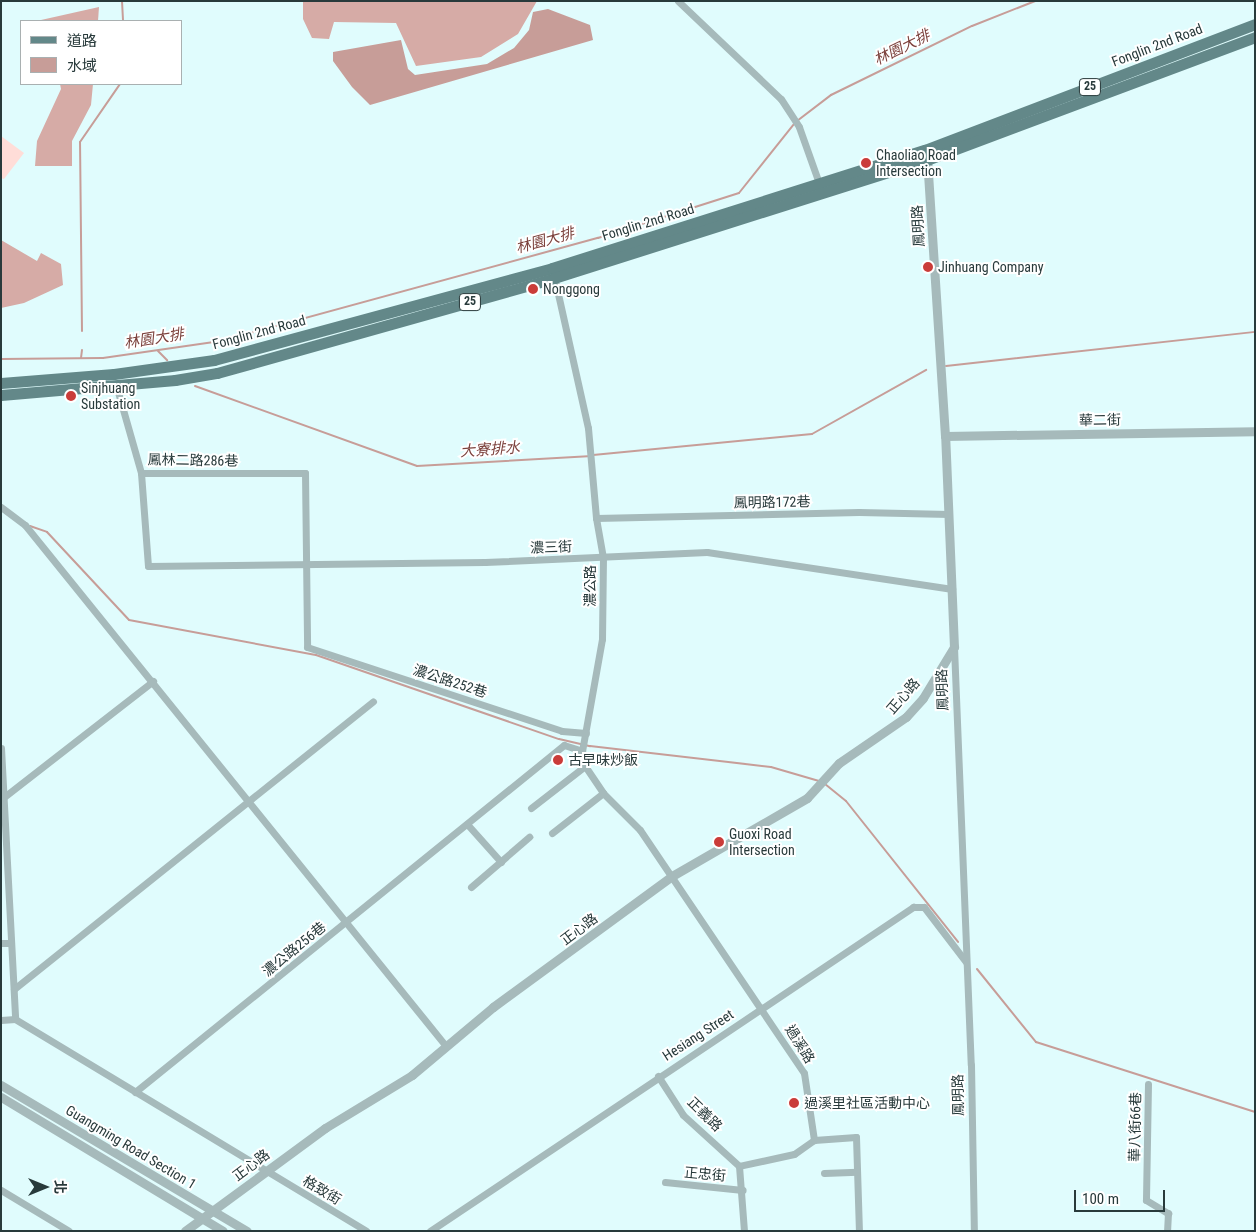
<!DOCTYPE html>
<html>
<head>
<meta charset="utf-8">
<style>
	body { margin:0 }
	#map { position:relative; width:1256px; height:1232px; overflow:hidden; background:#e0fcfd; font-family:"Roboto Condensed","Noto Sans TC",sans-serif }
	div>[style] { position:absolute }
	[style*='--x'] { left:calc(var(--x)*1px); top:calc(var(--y)*1px); width:calc(var(--w)*1px); rotate:calc(var(--a)*1deg) }
	.green>* { inset:0; background:#ffddd8 }
	.forest>* { inset:0; background:#d6aba6 }
	.water>* { inset:0; background:#c79d98 }
	.stream>* { height:2px; margin:-1px; padding:0 1px; transform-origin:1px; border-radius:1px; background:#c79d98 }
	.minor>* { height:7px; margin:-3.5px; padding:0 3.5px; transform-origin:3.5px; border-radius:3.5px; background:#a6babb }
	.tertiary>* { height:9px; margin:-4.5px; padding:0 4.5px; transform-origin:4.5px; border-radius:4.5px; background:#a6babb }
	.primary>* { height:11px; margin:-5.5px; padding:0 5.5px; transform-origin:5.5px; border-radius:5.5px; background:#638889 }
	.dots>* { width:14px; height:14px; translate:-50% -50%; box-sizing:border-box; border:2px solid #fff; border-radius:50% }
	span { translate:-50% -50%; white-space:nowrap; text-align:center; line-height:1.15; -webkit-text-stroke:4px #fff; paint-order:stroke }
	.shield-label span { padding:1px 4px; background:#fff; border:1px solid; border-radius:4px; -webkit-text-stroke-width:0 }
	.shield-label { font-size:12px; color:#283a3b; font-weight:700 }
	.street-label { font-size:14px; color:#283a3b }
	.poi-label { font-size:14px; color:#283a3b }
	.left { translate:0 -50%; text-align:left }
	.water-label { font-size:15px; color:#7c423d; font-style:italic }
	.frame { position:absolute; inset:0; border:2px solid #283a3b; pointer-events:none }
	.legend { position:absolute; left:20px; top:20px; width:162px; height:65px; box-sizing:border-box; background:#fff; border:1px solid #a9b0b1; margin:0; padding:6px 9px; list-style:none; font-size:15px; color:#283a3b }
	.legend li { display:flex; align-items:center; gap:10px; height:25px }
	.legend b { width:25px; border:1px solid #a9b0b1 }
	.north { position:absolute; left:20px; top:1162px; width:50px; height:50px; -webkit-text-stroke:4px #fff; paint-order:stroke; rotate:90deg; font-size:14px; font-weight:700; line-height:20px; text-align:center; color:#283a3b }
	.north::after { content:''; display:block; margin:auto; width:18px; height:22px; background:#283a3b; clip-path:polygon(50% 0,100% 100%,50% 72%,0 100%) }
	.scale { position:absolute; left:1074px; top:1190px; width:91px; height:22px; box-sizing:border-box; border:2px solid #283a3b; border-top:0; padding-left:6px; font-size:15px; line-height:18px; white-space:nowrap; color:#283a3b; -webkit-text-stroke:4px #fff; paint-order:stroke }
</style>
</head>
<body>
<div id="map">
	<div class="green">
		<div style="clip-path:polygon(1px 136px,24px 153px,4px 179px,1px 178px)"></div>
	</div>
	<div class="forest">
		<div style="clip-path:polygon(303px 1px,537px 1px,518px 34px,481px 57px,416px 66px,396px 23px,334px 22px,329px 39px,312px 38px,303px 19px)"></div>
		<div style="clip-path:polygon(99px 7px,98px 21px,41px 20px)"></div>
		<div style="clip-path:polygon(60px 84px,93px 84px,91px 105px,72px 141px,72px 166px,35px 166px,37px 141px,61px 89px)"></div>
		<div style="clip-path:polygon(1px 240px,37px 261px,41px 253px,61px 264px,63px 285px,24px 303px,1px 308px)"></div>
	</div>
	<div class="water">
		<div style="clip-path:polygon(548px 9px,590px 25px,593px 40px,370px 105px,352px 87px,333px 61px,333px 52px,401px 40px,408px 69px,415px 75px,487px 64px,514px 48px,529px 30px,533px 12px)"></div>
	</div>
	<div class="stream">
		<div style="--x:122;--y:1;--w:20;--a:87"></div>
		<div style="--x:797;--y:121;--w:43;--a:-37.4"></div>
		<div style="--x:831;--y:95;--w:157;--a:-26.1"></div>
		<div style="--x:972;--y:26;--w:68;--a:-21.6"></div>
		<div style="--x:82;--y:331;--w:189;--a:-90.6"></div>
		<div style="--x:80;--y:142;--w:70;--a:-55.4"></div>
		<div style="--x:158;--y:351;--w:13;--a:45"></div>
		<div style="--x:81;--y:358;--w:8;--a:-83"></div>
		<div style="--x:1;--y:359;--w:102;--a:-0.6"></div>
		<div style="--x:103;--y:358;--w:119;--a:-8.2"></div>
		<div style="--x:221;--y:341;--w:391;--a:-15.3"></div>
		<div style="--x:598;--y:238;--w:148;--a:-17.7"></div>
		<div style="--x:739;--y:193;--w:88;--a:-51.4"></div>
		<div style="--x:946;--y:366;--w:311;--a:-6.3"></div>
		<div style="--x:195;--y:386;--w:236;--a:19.8"></div>
		<div style="--x:417;--y:466;--w:171;--a:-3.3"></div>
		<div style="--x:593;--y:455;--w:220;--a:-5.5"></div>
		<div style="--x:812;--y:434;--w:131;--a:-29.3"></div>
		<div style="--x:30;--y:526;--w:18;--a:19"></div>
		<div style="--x:47;--y:532;--w:120;--a:47"></div>
		<div style="--x:129;--y:620;--w:190;--a:10.6"></div>
		<div style="--x:316;--y:655;--w:257;--a:19.1"></div>
		<div style="--x:559;--y:739;--w:32;--a:13"></div>
		<div style="--x:590;--y:746;--w:182;--a:6.6"></div>
		<div style="--x:771;--y:767;--w:50;--a:16.3"></div>
		<div style="--x:825;--y:784;--w:27;--a:39"></div>
		<div style="--x:846;--y:801;--w:180;--a:51.5"></div>
		<div style="--x:977;--y:969;--w:94;--a:51.1"></div>
		<div style="--x:1036;--y:1042;--w:230;--a:17.7"></div>
	</div>
	<div class="minor">
		<div style="--x:678;--y:1;--w:142;--a:43.6"></div>
		<div style="--x:781;--y:99;--w:33;--a:57"></div>
		<div style="--x:799;--y:127;--w:63;--a:70.4"></div>
		<div style="--x:554;--y:276;--w:156;--a:77.4"></div>
		<div style="--x:588;--y:428;--w:90;--a:84.9"></div>
		<div style="--x:596;--y:518;--w:40;--a:80"></div>
		<div style="--x:603;--y:557;--w:82;--a:90.7"></div>
		<div style="--x:602;--y:639;--w:114;--a:100.1"></div>
		<div style="--x:582;--y:751;--w:15;--a:79"></div>
		<div style="--x:585;--y:766;--w:32;--a:56"></div>
		<div style="--x:603;--y:793;--w:52;--a:45"></div>
		<div style="--x:640;--y:830;--w:293;--a:56"></div>
		<div style="--x:804;--y:1073;--w:68;--a:81.5"></div>
		<div style="--x:814;--y:1140;--w:24;--a:145"></div>
		<div style="--x:794;--y:1154;--w:56;--a:167.7"></div>
		<div style="--x:739;--y:1166;--w:65;--a:85.6"></div>
		<div style="--x:116;--y:385;--w:91;--a:74.1"></div>
		<div style="--x:141;--y:473;--w:164;--a:0"></div>
		<div style="--x:305;--y:473;--w:174;--a:89.3"></div>
		<div style="--x:307;--y:647;--w:268;--a:18.2"></div>
		<div style="--x:562;--y:731;--w:24;--a:5"></div>
		<div style="--x:141;--y:473;--w:93;--a:85.7"></div>
		<div style="--x:148;--y:566;--w:337;--a:-0.7"></div>
		<div style="--x:485;--y:562;--w:222;--a:-2.6"></div>
		<div style="--x:707;--y:552;--w:248;--a:8.6"></div>
		<div style="--x:1;--y:507;--w:30;--a:37"></div>
		<div style="--x:25;--y:525;--w:668;--a:51.07"></div>
		<div style="--x:596;--y:518;--w:263;--a:-1.3"></div>
		<div style="--x:859;--y:512;--w:90;--a:1.3"></div>
		<div style="--x:954;--y:647;--w:418;--a:87.7"></div>
		<div style="--x:971;--y:1065;--w:166;--a:89"></div>
		<div style="--x:1;--y:748;--w:271;--a:87"></div>
		<div style="--x:4;--y:797;--w:189;--a:-37.9"></div>
		<div style="--x:531;--y:808;--w:68;--a:-37.9"></div>
		<div style="--x:467;--y:824;--w:51;--a:48.2"></div>
		<div style="--x:552;--y:833;--w:65;--a:-38.1"></div>
		<div style="--x:471;--y:887;--w:77;--a:-40.8"></div>
		<div style="--x:1;--y:943;--w:10;--a:0"></div>
		<div style="--x:14;--y:989;--w:460;--a:-38.7"></div>
		<div style="--x:1;--y:1020;--w:14;--a:-4"></div>
		<div style="--x:15;--y:1019;--w:410;--a:31.1"></div>
		<div style="--x:658;--y:1076;--w:46;--a:57.3"></div>
		<div style="--x:683;--y:1115;--w:76;--a:42.3"></div>
		<div style="--x:1148;--y:1084;--w:116;--a:91"></div>
		<div style="--x:1146;--y:1200;--w:26;--a:31"></div>
		<div style="--x:1168;--y:1213;--w:18;--a:93"></div>
		<div style="--x:135;--y:1092;--w:552;--a:-38.97"></div>
		<div style="--x:564;--y:745;--w:19;--a:18"></div>
		<div style="--x:814;--y:1140;--w:42;--a:-4.1"></div>
		<div style="--x:856;--y:1137;--w:94;--a:88.2"></div>
		<div style="--x:824;--y:1173;--w:33;--a:-2"></div>
		<div style="--x:665;--y:1182;--w:78;--a:5.9"></div>
		<div style="--x:1;--y:1190;--w:79;--a:31.1"></div>
		<div style="--x:430;--y:1231;--w:582;--a:-33.85"></div>
		<div style="--x:913;--y:907;--w:11;--a:0"></div>
		<div style="--x:924;--y:907;--w:69;--a:52.6"></div>
	</div>
	<div class="tertiary">
		<div style="--x:945;--y:436;--w:310;--a:-0.9"></div>
		<div style="--x:1;--y:1085;--w:286;--a:30.7"></div>
		<div style="--x:1;--y:1097;--w:259;--a:31.1"></div>
		<div style="--x:185;--y:1231;--w:174;--a:-36.3"></div>
		<div style="--x:325;--y:1128;--w:102;--a:-31.3"></div>
		<div style="--x:412;--y:1075;--w:106;--a:-40"></div>
		<div style="--x:493;--y:1007;--w:222;--a:-36.2"></div>
		<div style="--x:672;--y:876;--w:156;--a:-30"></div>
		<div style="--x:807;--y:798;--w:47;--a:-47.6"></div>
		<div style="--x:839;--y:763;--w:81;--a:-34.5"></div>
		<div style="--x:906;--y:717;--w:25;--a:-48"></div>
		<div style="--x:923;--y:698;--w:60;--a:-58.7"></div>
		<div style="--x:954;--y:647;--w:211;--a:-92.4"></div>
		<div style="--x:945;--y:436;--w:282;--a:-93.7"></div>
	</div>
	<div class="primary">
		<div style="--x:1;--y:383;--w:113;--a:-4.6"></div>
		<div style="--x:114;--y:374;--w:101;--a:-8"></div>
		<div style="--x:214;--y:360;--w:350;--a:-15.2"></div>
		<div style="--x:552;--y:268;--w:391;--a:-17.6"></div>
		<div style="--x:925;--y:150;--w:353;--a:-20.9"></div>
		<div style="--x:1;--y:395;--w:175;--a:-4.9"></div>
		<div style="--x:175;--y:380;--w:43;--a:-9.5"></div>
		<div style="--x:217;--y:373;--w:350;--a:-15.7"></div>
		<div style="--x:554;--y:278;--w:393;--a:-17.6"></div>
		<div style="--x:929;--y:159;--w:348;--a:-20.5"></div>
	</div>
	<div class="dots">
		<div style="left:866px;top:163px;background:#ca3c39"></div>
		<div style="left:928px;top:267px;background:#ca3c39"></div>
		<div style="left:533px;top:289px;background:#ca3c39"></div>
		<div style="left:71px;top:396px;background:#ca3c39"></div>
		<div style="left:558px;top:760px;background:#ca3c39"></div>
		<div style="left:719px;top:842px;background:#ca3c39"></div>
		<div style="left:794px;top:1103px;background:#ca3c39"></div>
	</div>
	<div class="shield-label">
		<span style="left:1090px;top:87px">25</span>
		<span style="left:470px;top:302px">25</span>
	</div>
	<div class="street-label">
		<span style="left:1157px;top:45px;rotate:-21deg">Fonglin 2nd Road</span>
		<span style="left:648px;top:222px;rotate:-17deg">Fonglin 2nd Road</span>
		<span style="left:918px;top:226px;rotate:-93deg">鳳明路</span>
		<span style="left:259px;top:332px;rotate:-15deg">Fonglin 2nd Road</span>
		<span style="left:1100px;top:420px;rotate:-1deg">華二街</span>
		<span style="left:193px;top:460px;rotate:1deg">鳳林二路286巷</span>
		<span style="left:772px;top:502px;rotate:-1deg">鳳明路172巷</span>
		<span style="left:551px;top:547px;rotate:-2deg">濃三街</span>
		<span style="left:590px;top:586px;rotate:-90deg">濃公路</span>
		<span style="left:450px;top:681px;rotate:18deg">濃公路252巷</span>
		<span style="left:942px;top:690px;rotate:-92deg">鳳明路</span>
		<span style="left:903px;top:696px;rotate:-49deg">正心路</span>
		<span style="left:579px;top:929px;rotate:-37deg">正心路</span>
		<span style="left:294px;top:949px;rotate:-39deg">濃公路256巷</span>
		<span style="left:698px;top:1035px;rotate:-33deg">Hesiang Street</span>
		<span style="left:800px;top:1044px;rotate:58deg">過溪路</span>
		<span style="left:958px;top:1095px;rotate:-91deg">鳳明路</span>
		<span style="left:705px;top:1114px;rotate:44deg">正義路</span>
		<span style="left:1135px;top:1127px;rotate:-89deg">華八街66巷</span>
		<span style="left:131px;top:1147px;rotate:31deg">Guangming Road Section 1</span>
		<span style="left:251px;top:1165px;rotate:-37deg">正心路</span>
		<span style="left:705px;top:1174px;rotate:5deg">正忠街</span>
		<span style="left:322px;top:1190px;rotate:31deg">格致街</span>
	</div>
	<div class="poi-label">
		<span class="left" style="left:876px;top:163px">Chaoliao Road<br>Intersection</span>
		<span class="left" style="left:938px;top:267px">Jinhuang Company</span>
		<span class="left" style="left:543px;top:289px">Nonggong</span>
		<span class="left" style="left:81px;top:396px">Sinjhuang<br>Substation</span>
		<span class="left" style="left:568px;top:760px">古早味炒飯</span>
		<span class="left" style="left:729px;top:842px">Guoxi Road<br>Intersection</span>
		<span class="left" style="left:804px;top:1103px">過溪里社區活動中心</span>
	</div>
	<div class="water-label">
		<span style="left:902px;top:48px;rotate:-26deg">林園大排</span>
		<span style="left:545px;top:241px;rotate:-15deg">林園大排</span>
		<span style="left:154px;top:339px;rotate:-9deg">林園大排</span>
		<span style="left:490px;top:450px;rotate:-4deg">大寮排水</span>
	</div>
	<div class="frame"></div>
	<ul class="legend">
	<li><b style="height:6px;background:#638889"></b>道路</li>
	<li><b style="height:14px;background:#c79d98"></b>水域</li>
	</ul>
	<div class="north">北</div>
	<div class="scale">100 m</div>
</div>
</body>
</html>
